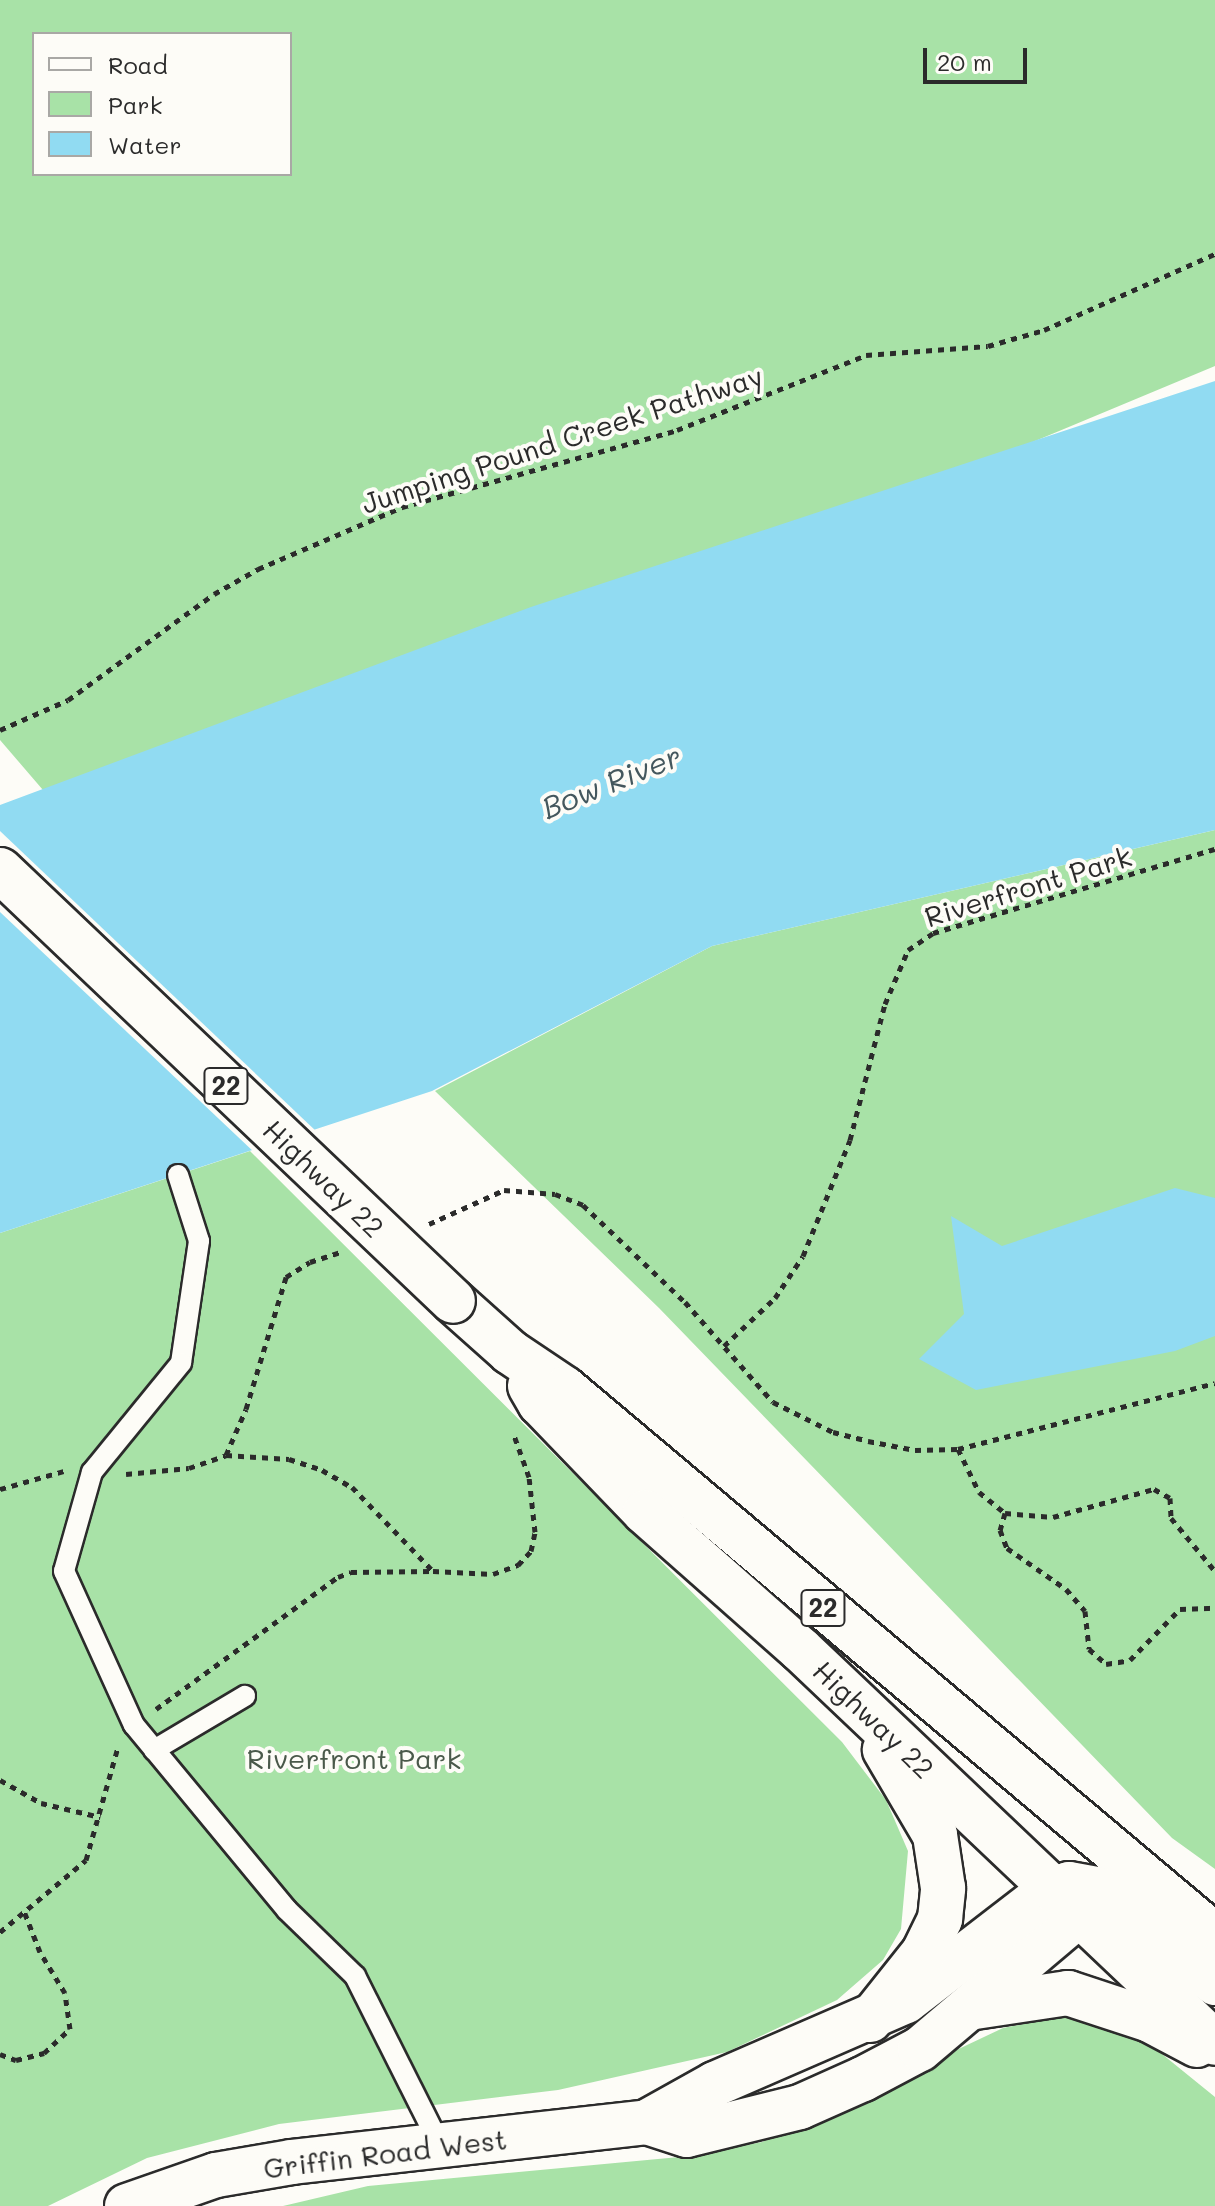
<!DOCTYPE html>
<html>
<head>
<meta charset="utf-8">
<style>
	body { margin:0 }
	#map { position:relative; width:1215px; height:2206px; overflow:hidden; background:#fdfcf7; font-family:Mali,sans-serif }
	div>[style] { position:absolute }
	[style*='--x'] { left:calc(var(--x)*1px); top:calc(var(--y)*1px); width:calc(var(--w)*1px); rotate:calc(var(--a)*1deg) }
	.green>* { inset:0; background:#a8e2a7 }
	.water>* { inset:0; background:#91dbf2 }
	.pier>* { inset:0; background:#fdfcf7 }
	.path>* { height:5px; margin-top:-2.5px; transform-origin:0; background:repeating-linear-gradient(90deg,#2b2b2b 0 6px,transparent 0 12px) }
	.roads { filter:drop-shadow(2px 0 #2b2b2b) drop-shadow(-2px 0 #2b2b2b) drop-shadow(0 2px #2b2b2b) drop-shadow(0 -2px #2b2b2b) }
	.lane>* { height:20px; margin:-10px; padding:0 10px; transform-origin:10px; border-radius:10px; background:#fdfcf7 }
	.secondary>* { height:44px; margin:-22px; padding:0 22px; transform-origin:22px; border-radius:22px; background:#fdfcf7 }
	.primary>* { height:44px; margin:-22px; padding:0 22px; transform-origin:22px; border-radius:22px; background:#fdfcf7 }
	.bridges { filter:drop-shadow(2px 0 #2b2b2b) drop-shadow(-2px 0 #2b2b2b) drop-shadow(0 2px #2b2b2b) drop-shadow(0 -2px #2b2b2b) }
	.primary-bridge>* { height:44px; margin:-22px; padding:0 22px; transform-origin:22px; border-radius:22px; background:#fdfcf7 }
	span { translate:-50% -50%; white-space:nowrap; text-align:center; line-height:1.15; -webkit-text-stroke:8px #fdfcf7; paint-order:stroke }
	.shield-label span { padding:2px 6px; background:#fdfcf7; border:2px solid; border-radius:6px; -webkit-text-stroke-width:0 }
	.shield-label { font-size:26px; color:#2b2b2b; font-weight:700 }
	.street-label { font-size:28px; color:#2b2b2b }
	.park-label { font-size:28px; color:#4a594a }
	.water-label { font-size:30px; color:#44575d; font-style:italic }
	.legend { position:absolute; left:32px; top:32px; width:260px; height:144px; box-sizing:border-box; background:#fdfcf7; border:2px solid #a9a8a5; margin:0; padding:10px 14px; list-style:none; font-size:24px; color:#2b2b2b }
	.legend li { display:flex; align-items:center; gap:16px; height:40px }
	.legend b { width:40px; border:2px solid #a9a8a5 }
	.scale { position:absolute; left:923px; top:48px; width:104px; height:36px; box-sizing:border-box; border:4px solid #2b2b2b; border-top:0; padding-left:10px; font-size:24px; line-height:28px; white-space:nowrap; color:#2b2b2b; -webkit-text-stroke:6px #fdfcf7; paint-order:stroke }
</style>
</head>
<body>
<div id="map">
	<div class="green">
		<div style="clip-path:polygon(evenodd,0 0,1215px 0,1215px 366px,699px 581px,55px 804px,0 740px,0 0,34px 34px,290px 34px,290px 174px,34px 174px,34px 34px)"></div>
		<div style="clip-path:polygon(1215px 830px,1215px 1869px,1172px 1838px,659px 1308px,435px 1091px,712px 946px)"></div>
		<div style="clip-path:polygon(250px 1151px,842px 1742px,886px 1800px,908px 1851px,901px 1929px,883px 1960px,837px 2000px,727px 2052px,558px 2090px,279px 2124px,147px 2158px,48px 2206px,0 2206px,0 1233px)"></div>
		<div style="clip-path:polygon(1059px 2017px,1107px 2022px,1141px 2037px,1215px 2097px,1215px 2206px,283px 2206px,368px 2186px,690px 2156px,762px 2142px,1003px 2028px)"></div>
	</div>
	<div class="water">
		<div style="clip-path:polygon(1215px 381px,1215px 830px,712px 946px,432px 1091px,0 1233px,0 805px,531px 607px)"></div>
		<div style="clip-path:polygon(1175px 1188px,1215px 1198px,1215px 1336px,1175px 1351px,976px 1390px,919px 1359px,964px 1314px,951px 1216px,1002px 1246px)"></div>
	</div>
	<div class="pier">
		<div style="clip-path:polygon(0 831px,318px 1133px,255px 1153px,0 912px)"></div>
	</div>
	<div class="path">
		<div style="--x:0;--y:730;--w:74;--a:-23.8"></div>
		<div style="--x:68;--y:700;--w:180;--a:-36"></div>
		<div style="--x:214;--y:594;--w:51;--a:-29.6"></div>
		<div style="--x:258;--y:569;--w:157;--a:-23.3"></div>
		<div style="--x:402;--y:507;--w:286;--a:-15.6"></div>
		<div style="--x:677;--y:430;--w:203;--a:-21.6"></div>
		<div style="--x:866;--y:355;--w:122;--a:-4.2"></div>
		<div style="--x:988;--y:346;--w:58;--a:-15.9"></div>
		<div style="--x:1044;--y:330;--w:187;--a:-24"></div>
		<div style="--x:429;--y:1224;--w:82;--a:-24.4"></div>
		<div style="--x:504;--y:1190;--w:51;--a:4.5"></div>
		<div style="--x:555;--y:1194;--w:30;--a:21"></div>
		<div style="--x:583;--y:1205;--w:141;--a:43.6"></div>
		<div style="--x:685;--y:1302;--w:133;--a:48.7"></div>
		<div style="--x:773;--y:1402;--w:67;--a:26.6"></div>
		<div style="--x:833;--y:1432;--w:36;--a:14"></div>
		<div style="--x:868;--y:1441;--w:48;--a:10.8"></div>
		<div style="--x:915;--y:1450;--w:43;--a:-1.3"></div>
		<div style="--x:958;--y:1449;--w:265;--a:-14.4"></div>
		<div style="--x:724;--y:1346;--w:70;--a:-43.3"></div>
		<div style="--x:775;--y:1298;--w:50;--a:-56.3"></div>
		<div style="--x:803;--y:1256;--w:125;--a:-67.9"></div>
		<div style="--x:850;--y:1140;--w:140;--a:-75.6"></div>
		<div style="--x:885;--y:1004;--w:59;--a:-66.9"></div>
		<div style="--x:908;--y:950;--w:30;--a:-34"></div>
		<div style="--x:933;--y:933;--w:294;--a:-16.6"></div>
		<div style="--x:958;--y:1449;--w:48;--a:64"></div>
		<div style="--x:979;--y:1492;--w:33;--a:39"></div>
		<div style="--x:1005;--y:1513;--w:18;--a:106"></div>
		<div style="--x:1000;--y:1530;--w:19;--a:69"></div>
		<div style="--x:1007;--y:1548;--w:72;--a:34.8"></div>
		<div style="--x:1066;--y:1589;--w:29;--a:49"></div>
		<div style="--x:1085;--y:1611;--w:38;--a:84"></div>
		<div style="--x:1089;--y:1649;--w:23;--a:41"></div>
		<div style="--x:1106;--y:1664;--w:24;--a:-9"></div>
		<div style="--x:1130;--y:1660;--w:71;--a:-45.6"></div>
		<div style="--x:1180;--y:1609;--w:35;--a:-2"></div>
		<div style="--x:226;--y:1455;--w:63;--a:3.6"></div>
		<div style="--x:289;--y:1459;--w:35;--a:18"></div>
		<div style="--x:322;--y:1470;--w:34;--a:30"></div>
		<div style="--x:352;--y:1487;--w:117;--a:46"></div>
		<div style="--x:433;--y:1571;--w:60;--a:2.9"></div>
		<div style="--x:493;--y:1574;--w:27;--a:-20"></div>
		<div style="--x:518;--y:1565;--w:19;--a:-47"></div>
		<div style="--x:531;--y:1551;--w:19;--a:-78"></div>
		<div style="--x:535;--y:1532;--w:55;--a:-96.2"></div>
		<div style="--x:529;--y:1477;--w:45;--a:-109.7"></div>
		<div style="--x:126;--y:1474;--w:63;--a:-5.4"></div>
		<div style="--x:189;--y:1468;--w:39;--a:-19"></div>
		<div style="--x:226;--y:1455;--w:50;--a:-66.5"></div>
		<div style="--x:246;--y:1409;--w:138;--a:-73.1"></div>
		<div style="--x:286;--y:1277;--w:28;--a:-32"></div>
		<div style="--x:310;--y:1262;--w:35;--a:-18"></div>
		<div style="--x:0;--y:1489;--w:66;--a:-15.7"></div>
		<div style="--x:1005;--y:1513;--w:48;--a:4.8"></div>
		<div style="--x:1053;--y:1517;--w:105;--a:-15.5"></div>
		<div style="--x:1154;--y:1489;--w:18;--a:29"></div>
		<div style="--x:1170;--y:1498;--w:20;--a:87"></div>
		<div style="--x:1171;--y:1518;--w:69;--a:50.3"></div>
		<div style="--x:156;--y:1709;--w:225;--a:-36"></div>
		<div style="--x:338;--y:1577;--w:14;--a:-21"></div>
		<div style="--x:351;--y:1572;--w:82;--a:-0.7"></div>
		<div style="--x:0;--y:1780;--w:47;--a:29.3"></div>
		<div style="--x:41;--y:1803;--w:61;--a:13.3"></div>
		<div style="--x:0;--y:1932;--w:112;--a:-39.9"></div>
		<div style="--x:86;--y:1860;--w:117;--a:-74.2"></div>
		<div style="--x:0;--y:2054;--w:17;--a:21"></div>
		<div style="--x:16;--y:2060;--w:29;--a:-14"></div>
		<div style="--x:44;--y:2053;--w:35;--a:-43"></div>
		<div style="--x:70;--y:2029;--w:36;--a:-98"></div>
		<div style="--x:65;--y:1993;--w:48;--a:-121.4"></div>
		<div style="--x:40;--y:1952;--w:44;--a:-111.3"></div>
	</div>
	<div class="roads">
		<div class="lane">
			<div style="--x:178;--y:1175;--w:69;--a:72.3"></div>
			<div style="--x:199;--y:1241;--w:123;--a:98.4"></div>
			<div style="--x:181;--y:1363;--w:141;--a:129.2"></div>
			<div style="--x:92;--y:1472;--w:103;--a:105.8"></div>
			<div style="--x:64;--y:1571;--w:169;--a:65.6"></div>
			<div style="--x:134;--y:1725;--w:240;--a:50.4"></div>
			<div style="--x:287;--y:1910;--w:95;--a:44.1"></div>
			<div style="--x:355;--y:1976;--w:189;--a:63.3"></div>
			<div style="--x:154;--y:1750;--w:106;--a:-30.7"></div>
		</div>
		<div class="secondary">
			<div style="--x:647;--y:2122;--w:42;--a:18"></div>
			<div style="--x:687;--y:2135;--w:116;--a:-13.9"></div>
			<div style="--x:800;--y:2107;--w:69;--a:-24"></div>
			<div style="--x:863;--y:2079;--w:64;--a:-27.8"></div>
			<div style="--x:920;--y:2049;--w:209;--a:-40.2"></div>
			<div style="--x:127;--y:2206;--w:94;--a:-19.2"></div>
			<div style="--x:216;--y:2175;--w:77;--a:-9.7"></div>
			<div style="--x:292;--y:2162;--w:357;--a:-6.4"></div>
			<div style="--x:647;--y:2122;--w:78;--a:-29.2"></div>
			<div style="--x:715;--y:2084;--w:208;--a:-23.5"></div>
			<div style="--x:906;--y:2001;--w:182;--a:-37.6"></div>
		</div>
		<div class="primary">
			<div style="--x:453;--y:1301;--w:76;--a:41.8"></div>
			<div style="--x:510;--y:1352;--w:66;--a:33.9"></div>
			<div style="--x:565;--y:1389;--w:850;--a:40.08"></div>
			<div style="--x:530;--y:1386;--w:20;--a:60"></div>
			<div style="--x:540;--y:1403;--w:151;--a:46.1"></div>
			<div style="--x:645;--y:1512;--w:207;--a:41.5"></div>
			<div style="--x:800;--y:1649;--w:572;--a:43.51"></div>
			<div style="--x:1052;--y:1889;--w:18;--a:-16"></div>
			<div style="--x:1069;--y:1884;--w:28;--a:10"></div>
			<div style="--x:1097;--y:1889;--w:151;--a:38.5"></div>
			<div style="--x:975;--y:2007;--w:94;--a:-8.6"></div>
			<div style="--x:1068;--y:1993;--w:86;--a:18.2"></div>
			<div style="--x:1150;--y:2020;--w:53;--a:28"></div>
			<div style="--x:870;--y:2020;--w:87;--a:-51.5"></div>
			<div style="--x:924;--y:1952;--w:37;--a:-64"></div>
			<div style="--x:940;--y:1919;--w:31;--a:-84"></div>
			<div style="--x:943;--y:1888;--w:54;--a:-98.6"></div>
			<div style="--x:935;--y:1835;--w:99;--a:-120.5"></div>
		</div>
	</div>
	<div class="bridges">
		<div class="primary-bridge">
			<div style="--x:0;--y:870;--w:625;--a:43.57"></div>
		</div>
	</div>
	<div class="shield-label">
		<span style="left:226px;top:1086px">22</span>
		<span style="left:823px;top:1608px">22</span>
	</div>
	<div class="street-label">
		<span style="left:562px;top:439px;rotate:-18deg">Jumping Pound Creek Pathway</span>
		<span style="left:1028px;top:886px;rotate:-17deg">Riverfront Park</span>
		<span style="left:324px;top:1178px;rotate:44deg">Highway 22</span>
		<span style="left:874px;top:1719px;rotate:44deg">Highway 22</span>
		<span style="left:385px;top:2153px;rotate:-7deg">Griffin Road West</span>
	</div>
	<div class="park-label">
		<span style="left:354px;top:1758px">Riverfront Park</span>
	</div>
	<div class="water-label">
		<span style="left:611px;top:781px;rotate:-22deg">Bow River</span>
	</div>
	<ul class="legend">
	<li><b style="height:10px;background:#fdfcf7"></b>Road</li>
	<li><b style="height:22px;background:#a8e2a7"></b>Park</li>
	<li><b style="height:22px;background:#91dbf2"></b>Water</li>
	</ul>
	<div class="scale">20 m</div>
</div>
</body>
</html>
